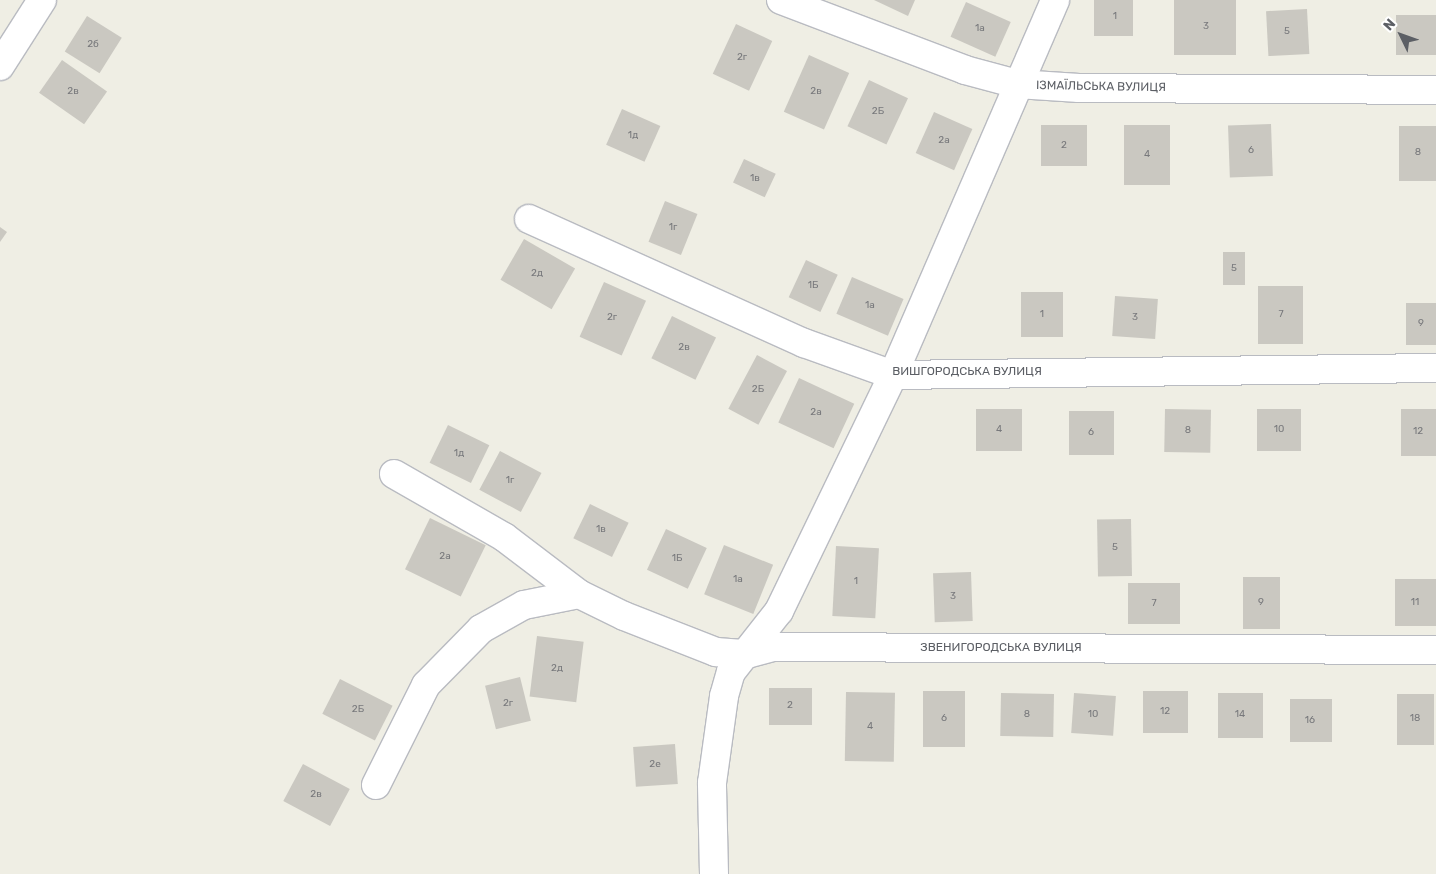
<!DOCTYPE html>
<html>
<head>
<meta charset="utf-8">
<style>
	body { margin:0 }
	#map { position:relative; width:1436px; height:874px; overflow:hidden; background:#efeee4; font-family:Rubik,sans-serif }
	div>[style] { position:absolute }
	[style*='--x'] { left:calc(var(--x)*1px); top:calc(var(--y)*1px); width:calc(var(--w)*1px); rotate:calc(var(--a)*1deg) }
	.building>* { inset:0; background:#cac8c1; transform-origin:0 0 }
	.roads { filter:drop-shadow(1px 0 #b9bbc1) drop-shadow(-1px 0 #b9bbc1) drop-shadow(0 1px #b9bbc1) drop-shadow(0 -1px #b9bbc1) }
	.minor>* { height:28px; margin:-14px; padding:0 14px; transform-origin:14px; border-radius:14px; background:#fff }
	span { translate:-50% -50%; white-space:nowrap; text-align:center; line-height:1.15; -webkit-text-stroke:5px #fff; paint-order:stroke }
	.number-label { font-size:10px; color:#78797c }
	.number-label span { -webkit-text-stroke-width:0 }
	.street-label { font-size:12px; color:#5c5f65 }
	.north { position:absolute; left:1376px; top:10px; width:50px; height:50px; -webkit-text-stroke:4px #fff; paint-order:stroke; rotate:312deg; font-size:14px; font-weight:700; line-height:20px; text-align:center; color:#5c5f65 }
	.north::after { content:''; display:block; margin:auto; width:18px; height:22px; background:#5c5f65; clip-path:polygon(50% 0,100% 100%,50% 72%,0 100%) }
</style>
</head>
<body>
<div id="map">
	<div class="building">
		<div style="clip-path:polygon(874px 0,915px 0,908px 16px)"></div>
		<div style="left:1094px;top:0;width:39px;height:36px"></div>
		<div style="left:1174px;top:0;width:62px;height:55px"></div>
		<div style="left:966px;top:2px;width:49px;height:38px;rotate:24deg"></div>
		<div style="left:1307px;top:9px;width:45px;height:41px;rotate:87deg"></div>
		<div style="left:1436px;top:15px;width:40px;height:40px;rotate:90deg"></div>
		<div style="left:87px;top:16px;width:41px;height:42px;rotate:32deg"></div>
		<div style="left:736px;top:24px;width:40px;height:55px;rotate:25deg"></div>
		<div style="left:809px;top:55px;width:44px;height:62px;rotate:24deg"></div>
		<div style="left:62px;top:60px;width:55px;height:40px;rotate:35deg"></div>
		<div style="left:869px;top:80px;width:43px;height:51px;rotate:25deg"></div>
		<div style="left:622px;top:109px;width:42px;height:39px;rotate:24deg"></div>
		<div style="left:934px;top:112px;width:42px;height:45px;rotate:24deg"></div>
		<div style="left:1271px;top:124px;width:52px;height:43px;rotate:88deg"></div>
		<div style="left:1087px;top:125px;width:41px;height:46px;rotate:90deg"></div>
		<div style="left:1124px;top:125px;width:46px;height:60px"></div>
		<div style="left:1399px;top:126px;width:37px;height:55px"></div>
		<div style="left:744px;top:159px;width:35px;height:26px;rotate:25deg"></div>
		<div style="left:665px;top:201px;width:35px;height:44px;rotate:22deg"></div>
		<div style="clip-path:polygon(0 227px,7px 232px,0 242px)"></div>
		<div style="left:524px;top:239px;width:59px;height:47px;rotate:30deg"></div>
		<div style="left:1223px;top:252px;width:22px;height:33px"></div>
		<div style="left:806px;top:260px;width:35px;height:41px;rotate:25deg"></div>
		<div style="left:852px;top:277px;width:56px;height:40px;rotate:23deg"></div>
		<div style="left:604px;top:282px;width:46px;height:60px;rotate:24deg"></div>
		<div style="left:1258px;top:286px;width:45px;height:58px"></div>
		<div style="left:1021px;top:292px;width:42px;height:45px"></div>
		<div style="left:1115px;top:296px;width:43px;height:40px;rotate:4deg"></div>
		<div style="left:1406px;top:303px;width:30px;height:42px"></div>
		<div style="left:672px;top:316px;width:49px;height:47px;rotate:26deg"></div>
		<div style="left:757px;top:355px;width:34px;height:61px;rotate:28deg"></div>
		<div style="left:799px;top:378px;width:61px;height:49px;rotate:25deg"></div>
		<div style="left:976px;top:409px;width:46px;height:42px"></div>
		<div style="left:1165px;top:409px;width:46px;height:43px;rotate:1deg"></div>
		<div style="left:1257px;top:409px;width:44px;height:42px"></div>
		<div style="left:1401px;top:409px;width:35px;height:47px"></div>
		<div style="left:1069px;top:411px;width:45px;height:44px"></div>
		<div style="left:448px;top:425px;width:46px;height:42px;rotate:26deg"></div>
		<div style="left:500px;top:451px;width:47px;height:44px;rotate:28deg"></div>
		<div style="left:590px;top:504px;width:43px;height:38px;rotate:26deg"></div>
		<div style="left:430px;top:518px;width:62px;height:57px;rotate:26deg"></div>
		<div style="left:1131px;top:519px;width:57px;height:34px;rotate:89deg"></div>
		<div style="left:666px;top:529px;width:45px;height:45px;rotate:25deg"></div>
		<div style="left:724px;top:545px;width:53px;height:53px;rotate:22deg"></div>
		<div style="left:836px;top:546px;width:43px;height:70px;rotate:3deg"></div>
		<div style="left:971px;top:572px;width:49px;height:38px;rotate:88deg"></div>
		<div style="left:1243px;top:577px;width:37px;height:52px"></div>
		<div style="left:1395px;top:579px;width:41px;height:47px"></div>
		<div style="left:1128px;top:583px;width:52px;height:41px"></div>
		<div style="left:537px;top:636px;width:47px;height:61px;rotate:7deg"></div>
		<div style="left:520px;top:677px;width:45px;height:36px;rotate:76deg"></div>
		<div style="left:340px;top:679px;width:59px;height:39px;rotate:27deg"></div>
		<div style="left:769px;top:688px;width:43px;height:37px"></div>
		<div style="left:923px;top:691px;width:42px;height:56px"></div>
		<div style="left:1143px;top:691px;width:45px;height:42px"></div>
		<div style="left:846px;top:692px;width:49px;height:69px;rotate:1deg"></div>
		<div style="left:1001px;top:693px;width:53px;height:43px;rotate:1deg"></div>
		<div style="left:1074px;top:693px;width:42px;height:40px;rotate:4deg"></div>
		<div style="left:1218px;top:693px;width:45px;height:45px"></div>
		<div style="left:1397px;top:694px;width:37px;height:51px"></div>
		<div style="left:1290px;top:699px;width:42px;height:43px"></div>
		<div style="left:675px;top:744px;width:40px;height:42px;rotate:86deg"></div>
		<div style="left:303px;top:764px;width:53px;height:42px;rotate:28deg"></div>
	</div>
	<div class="roads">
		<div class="minor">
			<div style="--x:781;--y:0;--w:197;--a:20.8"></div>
			<div style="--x:965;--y:70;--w:54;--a:15.1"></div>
			<div style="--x:1017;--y:84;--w:62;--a:3.7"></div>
			<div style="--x:1079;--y:88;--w:357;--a:0.3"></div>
			<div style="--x:0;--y:66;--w:78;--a:-57.5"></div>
			<div style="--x:529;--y:219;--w:302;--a:24.3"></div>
			<div style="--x:804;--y:343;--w:95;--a:19.8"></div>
			<div style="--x:893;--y:375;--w:543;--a:-0.74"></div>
			<div style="--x:394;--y:474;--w:127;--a:29.8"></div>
			<div style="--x:504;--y:537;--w:94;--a:37.2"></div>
			<div style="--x:579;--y:594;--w:50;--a:26.1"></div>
			<div style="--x:624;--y:616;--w:99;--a:21.4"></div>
			<div style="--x:716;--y:652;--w:31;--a:4"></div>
			<div style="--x:747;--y:654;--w:27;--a:-15"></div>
			<div style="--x:773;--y:647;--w:663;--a:0.26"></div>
			<div style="--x:376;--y:785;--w:112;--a:-63.4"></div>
			<div style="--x:426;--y:685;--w:78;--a:-45.5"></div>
			<div style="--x:481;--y:629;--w:49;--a:-29.2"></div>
			<div style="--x:524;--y:605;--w:56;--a:-11.3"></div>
			<div style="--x:714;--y:874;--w:91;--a:-91.3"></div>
			<div style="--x:712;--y:783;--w:88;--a:-82.1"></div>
			<div style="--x:724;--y:696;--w:25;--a:-74"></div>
			<div style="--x:731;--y:672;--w:78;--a:-51.8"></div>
			<div style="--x:779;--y:611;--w:262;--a:-64.2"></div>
			<div style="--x:893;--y:375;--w:408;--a:-66.6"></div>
		</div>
	</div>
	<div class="number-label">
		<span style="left:1115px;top:17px">1</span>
		<span style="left:1206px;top:27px">3</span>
		<span style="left:980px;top:29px">1а</span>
		<span style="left:1287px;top:32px">5</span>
		<span style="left:93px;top:45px">2б</span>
		<span style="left:742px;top:58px">2г</span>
		<span style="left:73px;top:92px">2в</span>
		<span style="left:816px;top:92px">2в</span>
		<span style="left:878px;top:112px">2Б</span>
		<span style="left:633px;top:136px">1д</span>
		<span style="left:944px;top:141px">2а</span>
		<span style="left:1064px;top:146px">2</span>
		<span style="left:1251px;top:151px">6</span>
		<span style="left:1418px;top:153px">8</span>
		<span style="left:1147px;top:155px">4</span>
		<span style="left:755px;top:179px">1в</span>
		<span style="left:673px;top:228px">1г</span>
		<span style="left:1234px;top:269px">5</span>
		<span style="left:537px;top:274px">2д</span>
		<span style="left:813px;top:286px">1Б</span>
		<span style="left:870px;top:306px">1а</span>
		<span style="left:1042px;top:315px">1</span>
		<span style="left:1281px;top:315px">7</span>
		<span style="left:612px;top:318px">2г</span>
		<span style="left:1135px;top:318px">3</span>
		<span style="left:1421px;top:324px">9</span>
		<span style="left:684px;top:348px">2в</span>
		<span style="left:758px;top:390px">2Б</span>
		<span style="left:816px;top:413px">2а</span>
		<span style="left:999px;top:430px">4</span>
		<span style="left:1279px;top:430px">10</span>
		<span style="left:1188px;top:431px">8</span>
		<span style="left:1418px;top:432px">12</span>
		<span style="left:1091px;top:433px">6</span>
		<span style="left:459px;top:454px">1д</span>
		<span style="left:510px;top:481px">1г</span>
		<span style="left:601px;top:530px">1в</span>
		<span style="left:1115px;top:548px">5</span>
		<span style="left:445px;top:557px">2а</span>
		<span style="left:677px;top:559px">1Б</span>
		<span style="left:738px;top:580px">1а</span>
		<span style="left:856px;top:582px">1</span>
		<span style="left:953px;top:597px">3</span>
		<span style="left:1261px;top:603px">9</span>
		<span style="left:1415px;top:603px">11</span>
		<span style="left:1154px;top:604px">7</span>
		<span style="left:557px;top:669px">2д</span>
		<span style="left:508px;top:704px">2г</span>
		<span style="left:790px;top:706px">2</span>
		<span style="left:358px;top:710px">2Б</span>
		<span style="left:1165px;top:712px">12</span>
		<span style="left:1027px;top:715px">8</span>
		<span style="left:1093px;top:715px">10</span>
		<span style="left:1240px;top:715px">14</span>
		<span style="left:944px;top:719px">6</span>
		<span style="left:1415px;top:719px">18</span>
		<span style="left:1310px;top:721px">16</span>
		<span style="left:870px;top:727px">4</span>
		<span style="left:655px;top:765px">2е</span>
		<span style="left:316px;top:795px">2в</span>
	</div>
	<div class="street-label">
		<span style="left:1101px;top:87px;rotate:1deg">ІЗМАЇЛЬСЬКА ВУЛИЦЯ</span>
		<span style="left:967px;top:372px">ВИШГОРОДСЬКА ВУЛИЦЯ</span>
		<span style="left:1001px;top:648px">ЗВЕНИГОРОДСЬКА ВУЛИЦЯ</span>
	</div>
	<div class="north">N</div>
</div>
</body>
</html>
